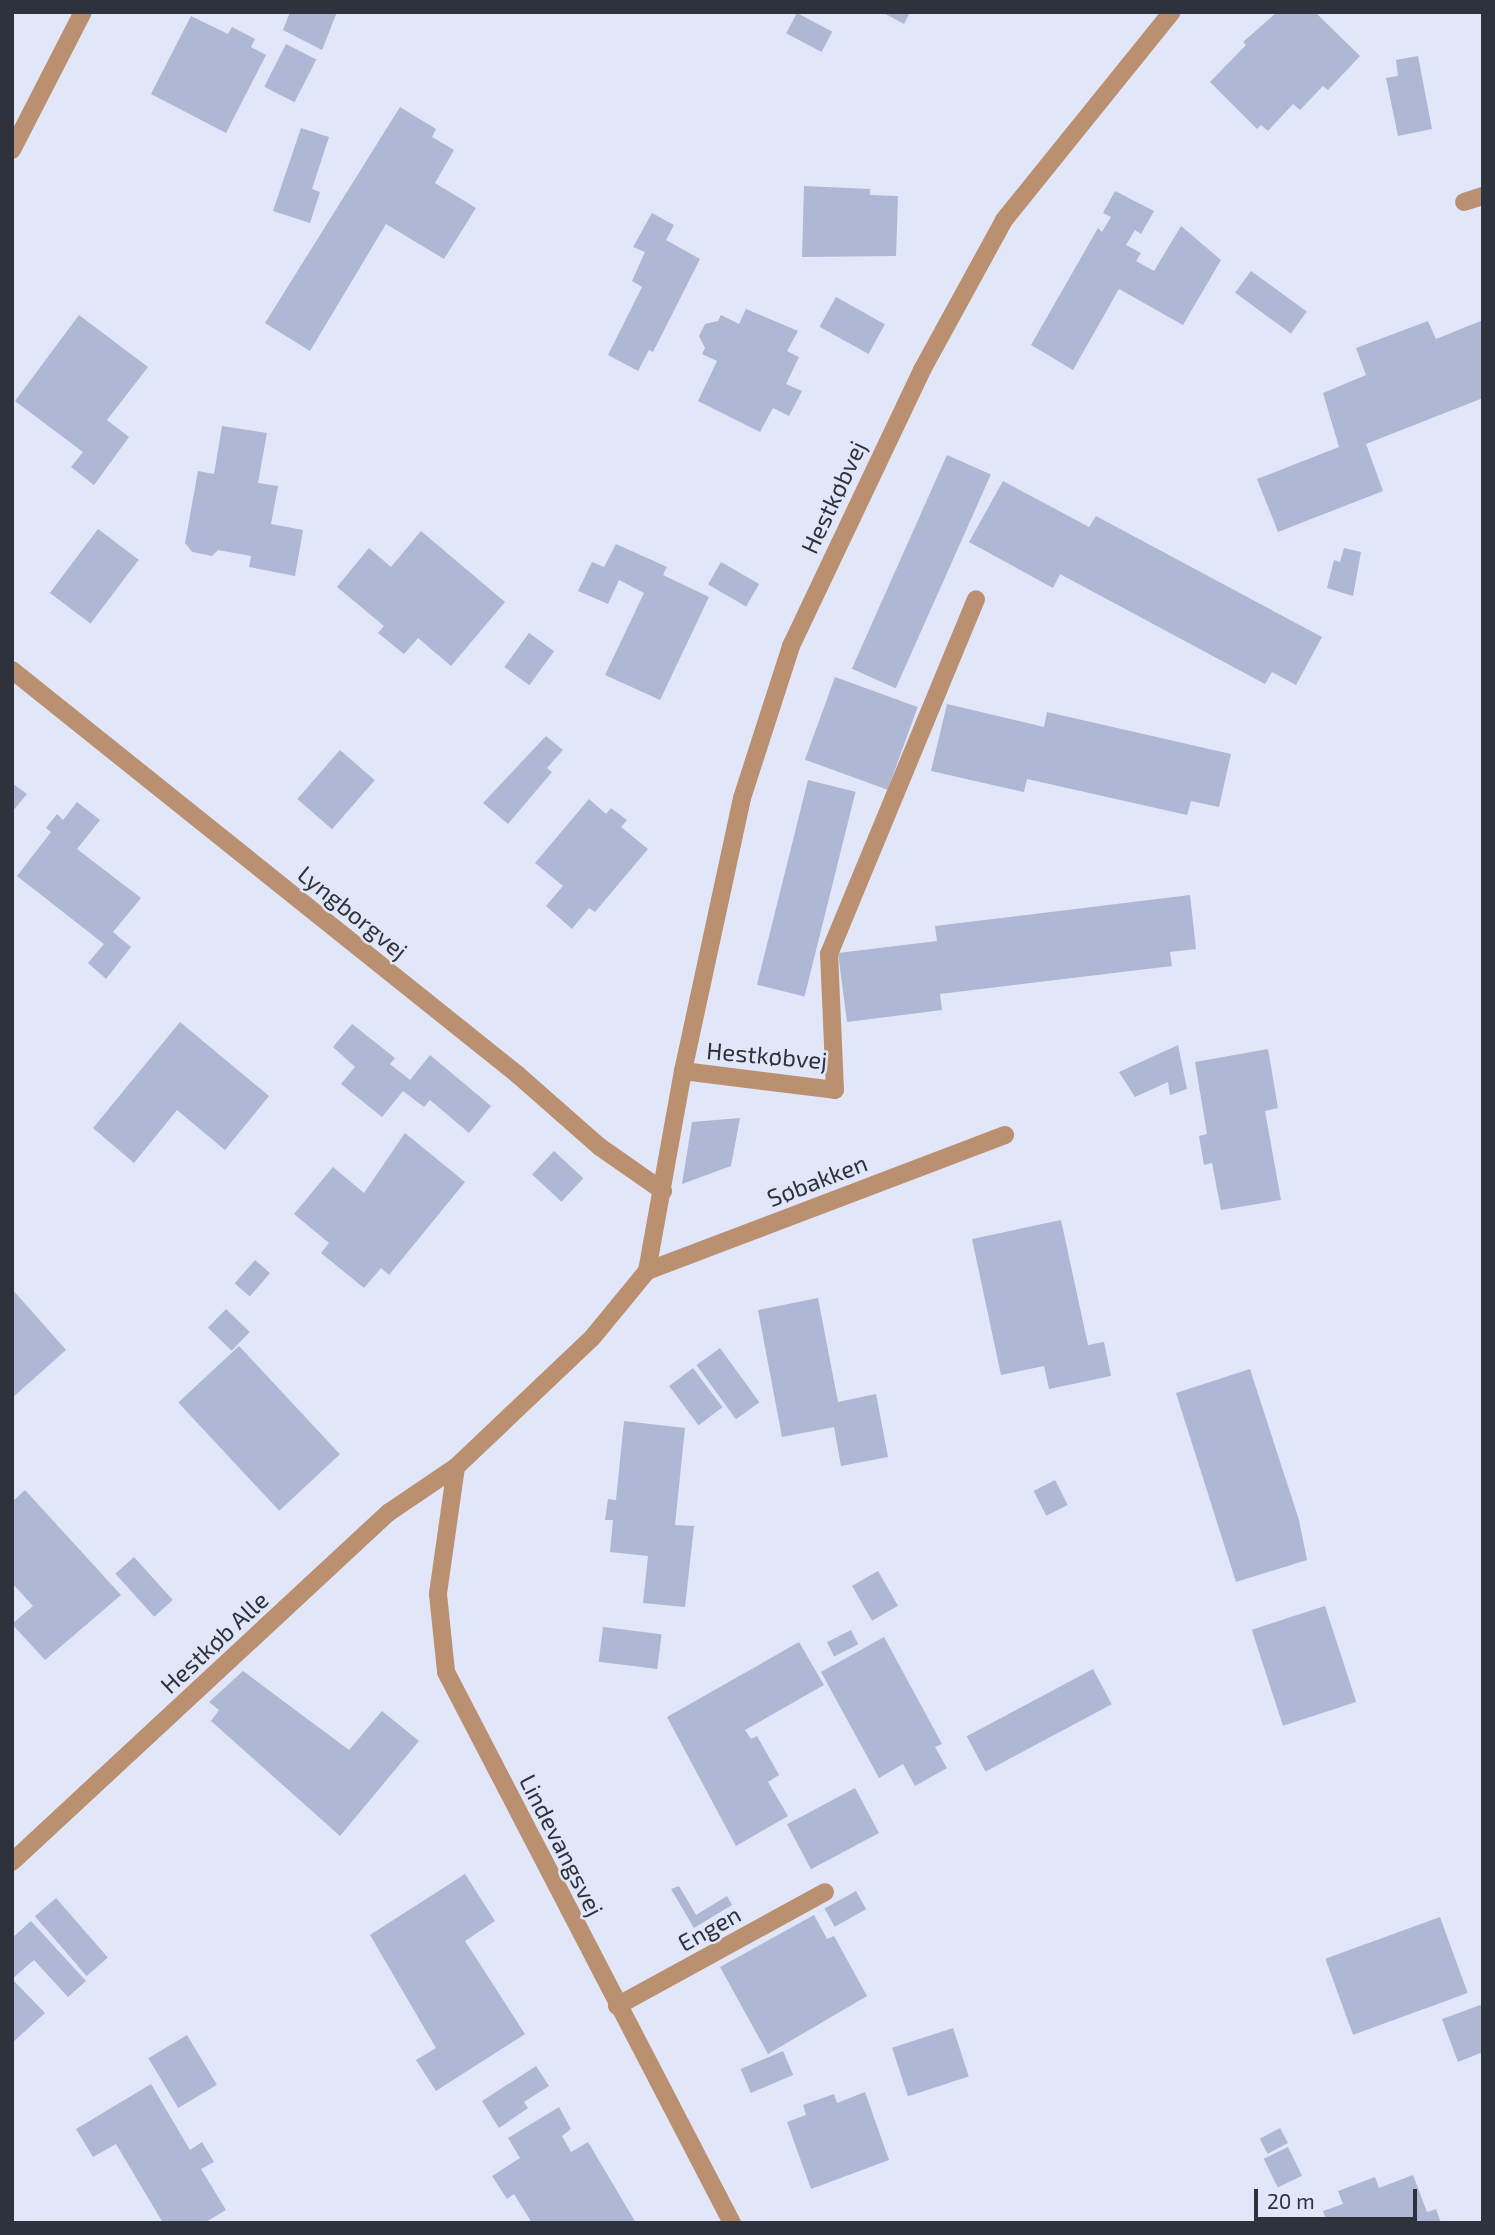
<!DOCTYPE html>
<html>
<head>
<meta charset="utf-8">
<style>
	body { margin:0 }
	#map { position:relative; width:1495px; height:2235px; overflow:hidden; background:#e1e7f9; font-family:"Exo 2",sans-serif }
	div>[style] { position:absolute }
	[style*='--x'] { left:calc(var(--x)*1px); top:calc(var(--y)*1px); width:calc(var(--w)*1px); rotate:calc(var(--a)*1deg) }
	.building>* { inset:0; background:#aeb7d4; transform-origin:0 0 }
	.minor>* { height:18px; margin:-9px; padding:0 9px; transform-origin:9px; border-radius:9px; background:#ba9070 }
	span { translate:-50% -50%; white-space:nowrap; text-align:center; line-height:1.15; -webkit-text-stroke:5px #e1e7f9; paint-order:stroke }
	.street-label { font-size:24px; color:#2e323d }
	.frame { position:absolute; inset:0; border:14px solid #2e323d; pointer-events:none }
	.scale { position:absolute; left:1254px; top:2189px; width:163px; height:32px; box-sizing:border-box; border:4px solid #2e323d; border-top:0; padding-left:9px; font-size:21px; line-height:24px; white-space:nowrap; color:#2e323d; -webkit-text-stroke:5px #e1e7f9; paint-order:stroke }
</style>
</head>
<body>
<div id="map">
	<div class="building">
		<div style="clip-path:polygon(290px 12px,337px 12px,322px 50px,283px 30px)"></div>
		<div style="clip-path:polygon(882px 12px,910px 12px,904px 24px)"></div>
		<div style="clip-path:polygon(1277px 12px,1315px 12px,1360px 56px,1328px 90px,1323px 86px,1300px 110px,1293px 104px,1268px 131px,1261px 125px,1257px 129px,1210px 82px,1246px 45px,1243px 42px)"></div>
		<div style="left:797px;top:13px;width:40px;height:23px;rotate:28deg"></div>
		<div style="clip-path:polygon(191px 16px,228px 34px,232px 27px,255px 39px,251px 47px,266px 55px,226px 133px,151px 94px)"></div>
		<div style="left:286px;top:44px;width:34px;height:48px;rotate:27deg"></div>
		<div style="clip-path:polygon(1418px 56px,1432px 129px,1398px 136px,1386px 78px,1398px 76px,1396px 60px)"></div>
		<div style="clip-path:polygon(400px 107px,436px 129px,432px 137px,454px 150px,435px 183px,476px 208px,444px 259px,386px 224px,310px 351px,265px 323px)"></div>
		<div style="clip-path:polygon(301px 128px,329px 137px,312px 189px,320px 192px,310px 223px,273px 211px)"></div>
		<div style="clip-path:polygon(804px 186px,870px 189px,870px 195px,898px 196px,896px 256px,802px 257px)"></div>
		<div style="clip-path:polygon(1115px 191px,1154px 211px,1141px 234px,1135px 230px,1126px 245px,1141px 253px,1136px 261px,1154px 271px,1181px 226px,1221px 260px,1183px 325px,1119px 289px,1073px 370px,1031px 345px,1098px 228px,1102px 232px,1111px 217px,1103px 213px)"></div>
		<div style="clip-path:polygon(652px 213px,674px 225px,666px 240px,700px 259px,653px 352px,649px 350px,638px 371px,608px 355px,642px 287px,632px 281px,645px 252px,633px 247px)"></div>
		<div style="left:1251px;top:271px;width:69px;height:27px;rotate:36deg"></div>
		<div style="left:836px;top:297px;width:56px;height:34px;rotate:29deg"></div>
		<div style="clip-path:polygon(746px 309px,798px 331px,787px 351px,799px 357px,786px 384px,802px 391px,789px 416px,773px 408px,760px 432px,698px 401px,717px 361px,702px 354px,705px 348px,699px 336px,705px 324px,718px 321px,721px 315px,739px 324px)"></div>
		<div style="clip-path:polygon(79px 315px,148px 367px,107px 420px,129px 437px,94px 485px,71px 467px,83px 452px,15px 401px)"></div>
		<div style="clip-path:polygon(1483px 320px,1483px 398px,1366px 444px,1383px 491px,1278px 532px,1257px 479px,1339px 447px,1323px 393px,1366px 375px,1356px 348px,1428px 321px,1436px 339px)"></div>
		<div style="clip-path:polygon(222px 426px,267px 433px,258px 483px,278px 486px,271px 524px,303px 530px,295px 576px,249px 567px,251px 556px,218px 550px,212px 556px,192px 552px,185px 543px,198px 471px,214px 474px)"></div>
		<div style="left:947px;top:455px;width:48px;height:234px;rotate:24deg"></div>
		<div style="clip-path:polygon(1003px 481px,1089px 527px,1096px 516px,1322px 637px,1296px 685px,1272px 672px,1265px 684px,1060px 574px,1053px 588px,969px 542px)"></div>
		<div style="left:98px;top:529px;width:51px;height:80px;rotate:37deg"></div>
		<div style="clip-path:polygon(421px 531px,505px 602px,451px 666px,418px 638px,404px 654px,378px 633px,384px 626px,337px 587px,369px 548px,391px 567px)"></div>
		<div style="clip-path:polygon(616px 544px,667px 567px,663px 575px,709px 597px,660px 700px,605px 675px,644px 593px,619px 580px,608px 604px,578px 591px,592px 562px,604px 567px)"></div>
		<div style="clip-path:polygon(1344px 548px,1361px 552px,1353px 596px,1327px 588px,1334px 560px,1340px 562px)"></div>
		<div style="left:721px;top:562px;width:44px;height:26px;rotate:30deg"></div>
		<div style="left:529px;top:633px;width:31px;height:42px;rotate:36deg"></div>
		<div style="left:835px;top:677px;width:88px;height:88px;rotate:20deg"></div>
		<div style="clip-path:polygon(947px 704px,1044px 727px,1047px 712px,1231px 754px,1219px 807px,1191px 801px,1187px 815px,1027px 779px,1024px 792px,931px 771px)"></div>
		<div style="clip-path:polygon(546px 736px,563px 750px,547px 768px,552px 772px,508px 824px,483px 803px)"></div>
		<div style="left:340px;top:750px;width:46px;height:65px;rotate:41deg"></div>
		<div style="left:808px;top:780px;width:49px;height:211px;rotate:14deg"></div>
		<div style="clip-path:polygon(12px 783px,27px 794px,12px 812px)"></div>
		<div style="clip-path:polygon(589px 799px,606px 814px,611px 808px,627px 820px,621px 827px,648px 849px,595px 912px,589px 908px,572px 929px,546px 906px,563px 886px,535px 863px)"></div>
		<div style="clip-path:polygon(77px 802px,100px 820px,77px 849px,141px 898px,113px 932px,131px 947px,106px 979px,88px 963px,104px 944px,17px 876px,51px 832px,46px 828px,57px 814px,63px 820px)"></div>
		<div style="clip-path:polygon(1190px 895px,1196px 949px,1170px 952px,1172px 966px,940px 994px,942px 1010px,847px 1022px,838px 953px,937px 941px,935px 926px)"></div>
		<div style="clip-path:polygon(180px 1022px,269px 1096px,225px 1150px,177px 1110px,134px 1163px,93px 1128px)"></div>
		<div style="clip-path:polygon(352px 1024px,395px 1058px,390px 1064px,410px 1080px,430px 1055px,491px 1106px,469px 1133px,430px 1100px,424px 1107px,403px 1091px,382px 1117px,341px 1084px,355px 1067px,333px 1047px)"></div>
		<div style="clip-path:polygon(1178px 1045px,1187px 1089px,1170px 1095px,1168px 1082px,1135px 1097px,1119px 1072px)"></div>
		<div style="clip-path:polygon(1268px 1049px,1278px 1108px,1265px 1111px,1281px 1200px,1221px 1210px,1212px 1163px,1204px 1165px,1199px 1136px,1207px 1134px,1195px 1062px)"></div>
		<div style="clip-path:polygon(740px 1118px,731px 1166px,682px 1184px,692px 1122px)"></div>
		<div style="clip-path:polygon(405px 1133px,465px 1182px,389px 1275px,381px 1268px,364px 1288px,321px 1253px,329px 1243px,294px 1214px,333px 1167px,364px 1193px)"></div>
		<div style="left:554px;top:1151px;width:40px;height:32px;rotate:43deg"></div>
		<div style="clip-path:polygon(1061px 1220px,1088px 1345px,1104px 1342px,1111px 1376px,1049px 1389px,1044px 1366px,1001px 1375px,972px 1239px)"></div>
		<div style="left:255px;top:1260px;width:20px;height:31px;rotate:41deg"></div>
		<div style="clip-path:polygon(12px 1289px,66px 1350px,12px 1398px)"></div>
		<div style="clip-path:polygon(818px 1298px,838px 1402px,876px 1394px,888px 1457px,841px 1466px,834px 1427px,782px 1437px,758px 1310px)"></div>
		<div style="left:226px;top:1309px;width:33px;height:26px;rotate:44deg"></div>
		<div style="left:239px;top:1346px;width:148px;height:83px;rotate:47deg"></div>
		<div style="left:720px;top:1348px;width:67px;height:29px;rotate:54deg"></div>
		<div style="left:693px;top:1368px;width:49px;height:30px;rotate:53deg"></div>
		<div style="clip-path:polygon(1250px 1369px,1299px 1520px,1307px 1560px,1236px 1582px,1176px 1393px)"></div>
		<div style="clip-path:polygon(624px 1421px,685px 1428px,675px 1525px,694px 1526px,685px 1607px,643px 1603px,648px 1556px,610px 1552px,613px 1520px,605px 1520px,608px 1499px,616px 1500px)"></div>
		<div style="left:1055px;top:1480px;width:28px;height:24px;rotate:63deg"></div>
		<div style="clip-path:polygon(25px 1490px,121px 1595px,45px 1660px,12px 1624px,33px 1606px,12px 1583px,12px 1502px)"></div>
		<div style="left:134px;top:1557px;width:58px;height:25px;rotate:48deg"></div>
		<div style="left:878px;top:1571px;width:40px;height:30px;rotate:60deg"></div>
		<div style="left:1325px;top:1606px;width:101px;height:77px;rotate:72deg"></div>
		<div style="left:603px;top:1627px;width:59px;height:35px;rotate:7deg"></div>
		<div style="left:851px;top:1630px;width:16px;height:27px;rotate:63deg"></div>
		<div style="clip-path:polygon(884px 1637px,942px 1744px,935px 1747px,947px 1768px,915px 1786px,903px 1764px,879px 1778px,821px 1672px)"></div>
		<div style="clip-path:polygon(799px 1642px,824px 1685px,745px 1730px,751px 1739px,757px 1736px,779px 1775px,768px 1782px,788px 1816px,736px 1846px,667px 1717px)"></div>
		<div style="left:1093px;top:1669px;width:40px;height:143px;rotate:62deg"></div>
		<div style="clip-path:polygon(243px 1671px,349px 1750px,382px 1711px,419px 1741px,340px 1836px,211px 1721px,219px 1710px,209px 1702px)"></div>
		<div style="left:855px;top:1788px;width:51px;height:77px;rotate:62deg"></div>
		<div style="clip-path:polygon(465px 1874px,495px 1921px,465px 1941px,525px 2034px,436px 2091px,416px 2060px,436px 2048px,370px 1935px)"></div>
		<div style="clip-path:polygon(679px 1886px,696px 1915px,727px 1896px,732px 1905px,694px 1928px,671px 1889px)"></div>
		<div style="left:856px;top:1891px;width:21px;height:36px;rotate:61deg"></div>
		<div style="left:56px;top:1898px;width:79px;height:28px;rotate:49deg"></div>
		<div style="clip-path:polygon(814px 1915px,827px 1939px,834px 1936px,867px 1996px,768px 2054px,720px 1967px)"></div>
		<div style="left:1440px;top:1917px;width:81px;height:122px;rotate:70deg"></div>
		<div style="clip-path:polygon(31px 1921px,86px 1981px,68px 1997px,34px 1960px,12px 1979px,45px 2013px,12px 2043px,12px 1938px)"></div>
		<div style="clip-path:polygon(1483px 2004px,1483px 2052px,1458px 2062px,1442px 2019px)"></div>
		<div style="left:953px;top:2028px;width:51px;height:64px;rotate:72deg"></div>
		<div style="left:187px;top:2035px;width:58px;height:45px;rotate:59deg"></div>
		<div style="left:783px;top:2051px;width:26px;height:46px;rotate:67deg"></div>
		<div style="clip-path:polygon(536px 2066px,549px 2086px,524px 2102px,528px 2108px,499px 2128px,482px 2101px)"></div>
		<div style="clip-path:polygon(151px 2084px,190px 2150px,202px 2142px,214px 2162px,201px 2169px,226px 2210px,204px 2223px,163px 2223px,116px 2144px,93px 2157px,76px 2129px)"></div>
		<div style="clip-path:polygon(865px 2092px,889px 2160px,811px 2189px,787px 2122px,806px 2115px,803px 2105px,834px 2094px,837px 2103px)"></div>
		<div style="clip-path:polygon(559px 2107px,571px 2129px,562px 2136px,571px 2152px,588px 2142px,636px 2223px,532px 2223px,514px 2194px,507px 2199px,492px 2176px,520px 2158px,508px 2138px)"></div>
		<div style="left:1280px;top:2128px;width:17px;height:23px;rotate:62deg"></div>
		<div style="left:1288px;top:2147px;width:32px;height:27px;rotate:64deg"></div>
		<div style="clip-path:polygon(1413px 2175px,1427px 2212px,1436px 2209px,1441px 2223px,1327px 2223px,1323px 2211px,1343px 2204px,1338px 2191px,1375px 2177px,1379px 2188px)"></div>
	</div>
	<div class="minor">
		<div style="--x:12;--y:150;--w:155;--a:-62.8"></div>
		<div style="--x:1464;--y:202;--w:20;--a:-18"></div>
		<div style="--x:12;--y:670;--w:648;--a:38.67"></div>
		<div style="--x:518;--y:1075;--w:109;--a:41.3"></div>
		<div style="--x:600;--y:1147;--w:77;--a:34.9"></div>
		<div style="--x:683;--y:1071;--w:153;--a:7.1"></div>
		<div style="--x:835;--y:1090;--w:136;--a:-92.5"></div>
		<div style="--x:829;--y:954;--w:384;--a:-67.5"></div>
		<div style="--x:647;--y:1271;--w:383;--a:-20.8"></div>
		<div style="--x:456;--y:1467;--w:128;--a:98.1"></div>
		<div style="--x:438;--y:1594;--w:78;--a:84.1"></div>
		<div style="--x:446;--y:1672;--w:621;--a:62.57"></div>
		<div style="--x:12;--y:1862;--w:513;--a:-42.87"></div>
		<div style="--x:388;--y:1513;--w:82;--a:-34.1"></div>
		<div style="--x:456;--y:1467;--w:187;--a:-43.5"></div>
		<div style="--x:592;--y:1338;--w:87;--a:-50.6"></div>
		<div style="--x:647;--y:1271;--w:203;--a:-79.8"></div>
		<div style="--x:683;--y:1071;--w:279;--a:-77.8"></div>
		<div style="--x:742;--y:798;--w:160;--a:-72.1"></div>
		<div style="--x:791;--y:646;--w:306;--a:-64.6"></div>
		<div style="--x:922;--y:370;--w:171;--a:-61.3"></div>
		<div style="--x:1004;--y:220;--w:267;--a:-51.1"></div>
		<div style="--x:617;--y:2006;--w:237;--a:-28.7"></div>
	</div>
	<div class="street-label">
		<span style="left:833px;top:497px;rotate:-65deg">Hestkøbvej</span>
		<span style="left:353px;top:912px;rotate:39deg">Lyngborgvej</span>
		<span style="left:767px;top:1055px;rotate:5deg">Hestkøbvej</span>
		<span style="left:817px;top:1180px;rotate:-21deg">Søbakken</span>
		<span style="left:214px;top:1642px;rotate:-43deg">Hestkøb Alle</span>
		<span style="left:562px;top:1845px;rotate:63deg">Lindevangsvej</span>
		<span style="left:709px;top:1928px;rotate:-29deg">Engen</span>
	</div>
	<div class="frame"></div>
	<div class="scale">20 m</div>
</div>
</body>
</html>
